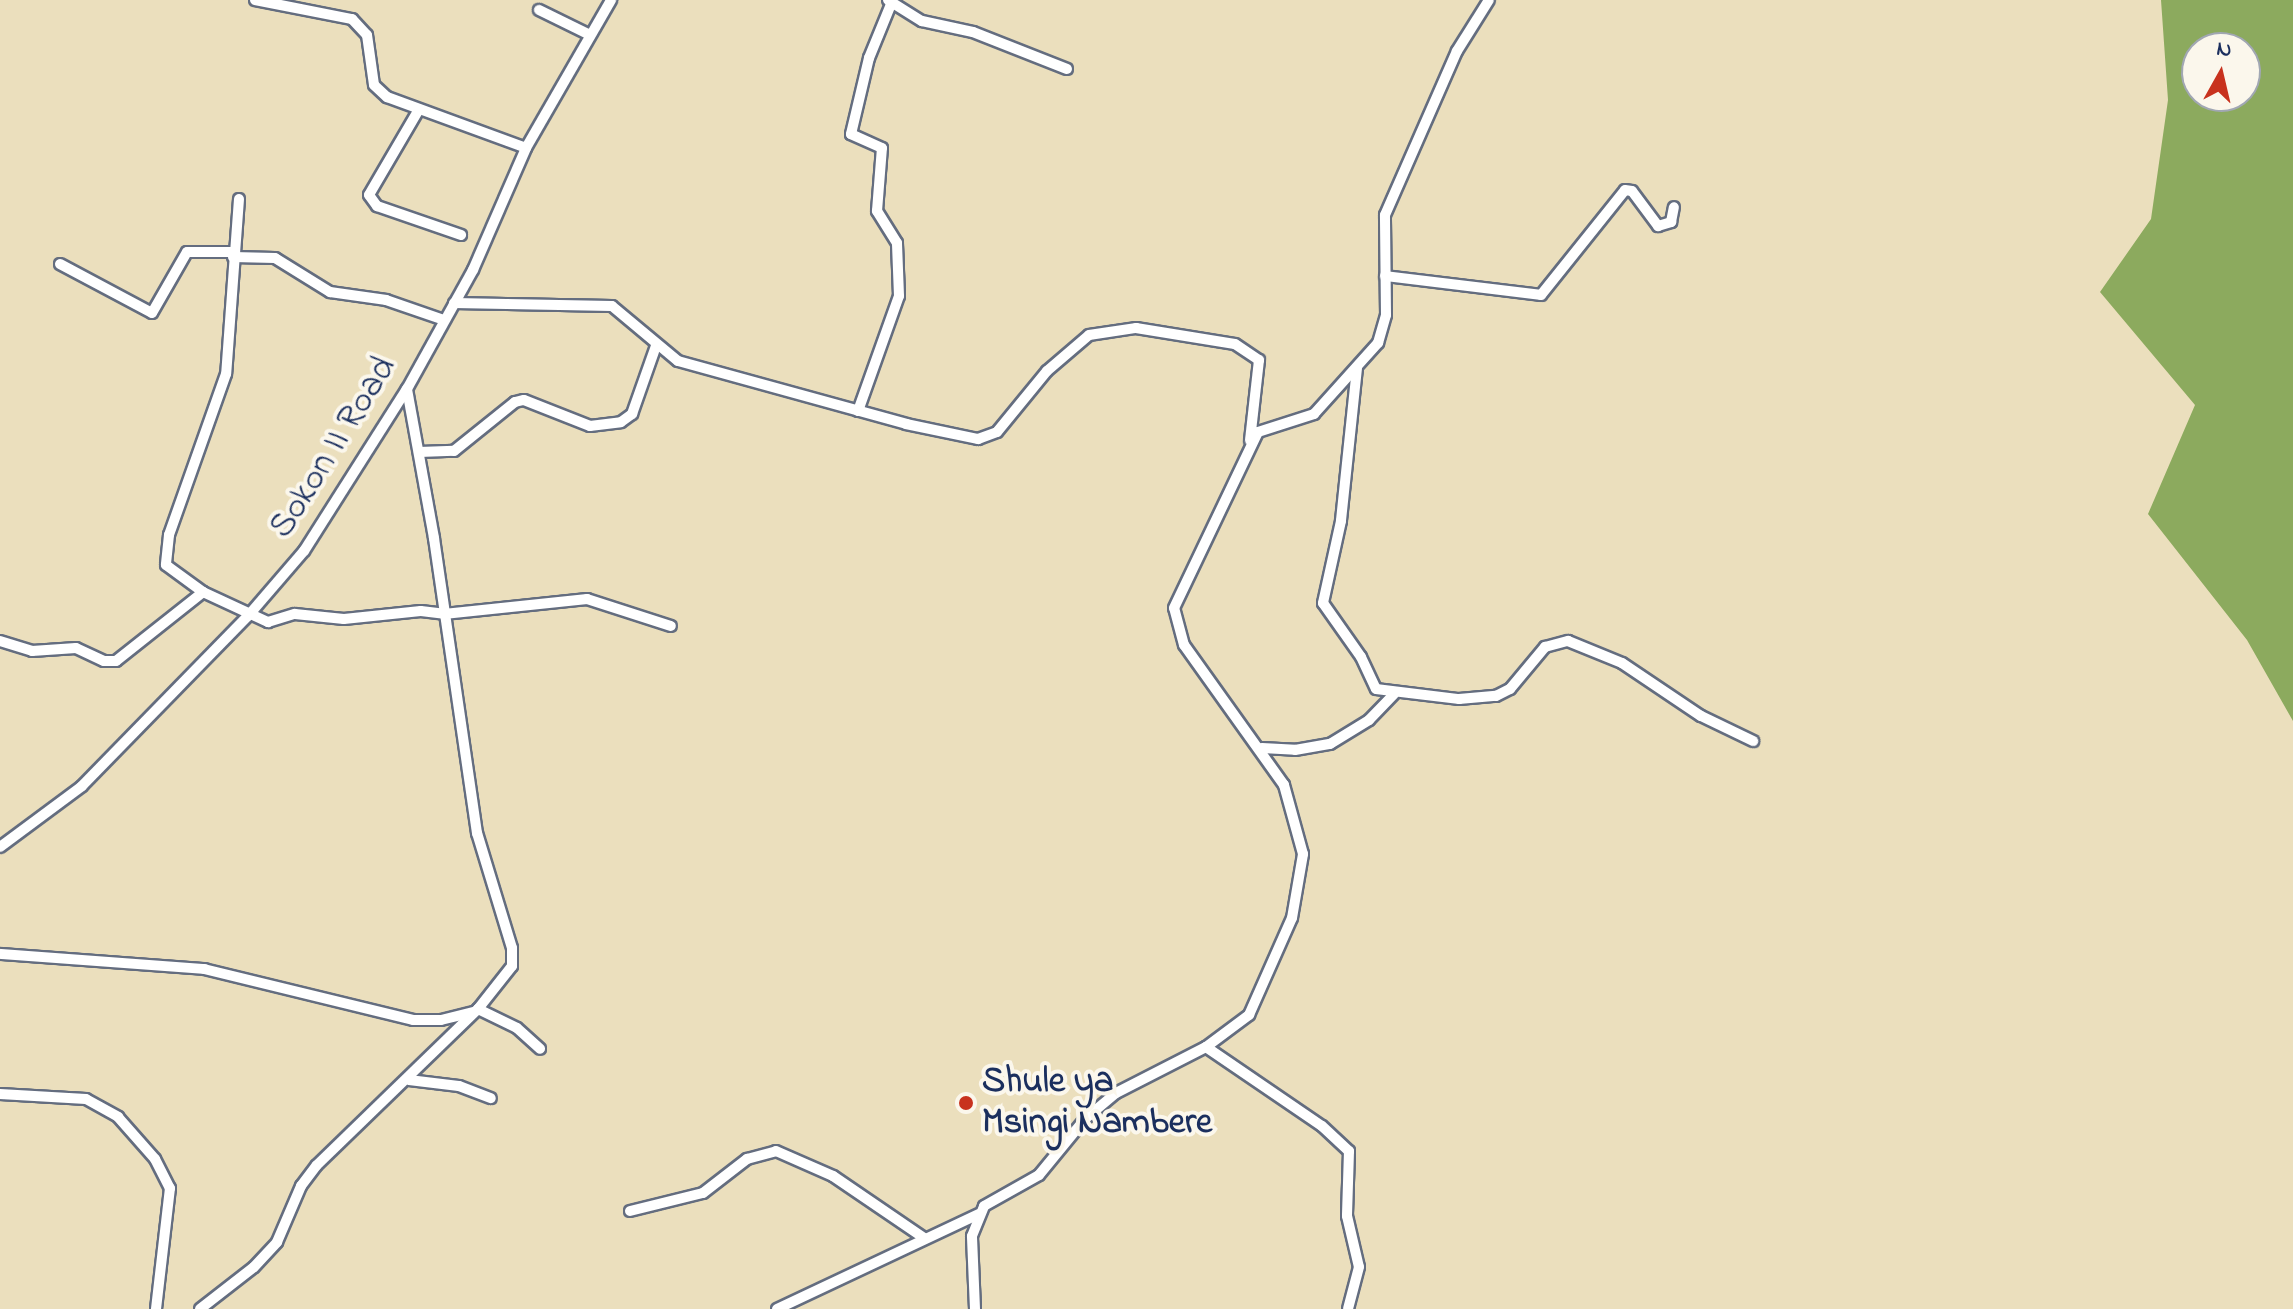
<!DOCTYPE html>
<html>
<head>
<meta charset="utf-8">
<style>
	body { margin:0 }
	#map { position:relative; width:2293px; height:1309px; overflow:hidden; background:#ebdfbd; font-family:"Indie Flower",sans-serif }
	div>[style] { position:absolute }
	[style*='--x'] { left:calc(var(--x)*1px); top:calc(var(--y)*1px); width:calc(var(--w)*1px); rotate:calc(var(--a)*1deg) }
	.forest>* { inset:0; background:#8caa5e }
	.roads { filter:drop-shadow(2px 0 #646d7f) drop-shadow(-2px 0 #646d7f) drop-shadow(0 2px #646d7f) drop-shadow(0 -2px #646d7f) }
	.minor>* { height:10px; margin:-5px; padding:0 5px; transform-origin:5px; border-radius:5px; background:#fff }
	.dots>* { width:22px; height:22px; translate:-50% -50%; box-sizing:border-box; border:4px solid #fbf7ec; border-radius:50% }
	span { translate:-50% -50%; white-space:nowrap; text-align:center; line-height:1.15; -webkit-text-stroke:8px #fbf7ec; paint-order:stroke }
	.street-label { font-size:36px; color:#1b2f5e }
	.poi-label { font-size:36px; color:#1b2f5e; font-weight:700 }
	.left { translate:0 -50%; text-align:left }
	.north { position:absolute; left:2181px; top:32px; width:80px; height:80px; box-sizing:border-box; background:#fbf7ec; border:2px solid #a1a7b3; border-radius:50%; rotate:8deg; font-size:22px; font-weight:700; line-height:32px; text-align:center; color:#1b2f5e }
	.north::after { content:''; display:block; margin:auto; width:28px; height:36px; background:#c8321e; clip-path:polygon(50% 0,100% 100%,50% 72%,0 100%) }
</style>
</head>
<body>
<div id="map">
	<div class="forest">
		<div style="clip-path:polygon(evenodd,2161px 0,2293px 0,2293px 721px,2247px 640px,2148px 514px,2195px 405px,2100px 292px,2151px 219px,2168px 100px,2161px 0,2197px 48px,2245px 48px,2245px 96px,2197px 96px,2197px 48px)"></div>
	</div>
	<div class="roads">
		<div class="minor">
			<div style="--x:255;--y:0;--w:99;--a:11.1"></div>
			<div style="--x:352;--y:19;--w:22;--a:47"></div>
			<div style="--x:367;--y:35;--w:50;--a:82"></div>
			<div style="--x:374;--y:85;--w:18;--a:43"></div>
			<div style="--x:387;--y:97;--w:148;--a:20.1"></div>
			<div style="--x:888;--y:0;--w:40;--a:32"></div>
			<div style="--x:922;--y:21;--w:52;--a:12.2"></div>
			<div style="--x:973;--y:32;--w:101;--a:21.5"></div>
			<div style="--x:539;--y:10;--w:57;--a:26.1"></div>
			<div style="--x:418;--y:111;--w:97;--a:120.3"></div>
			<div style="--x:369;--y:195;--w:14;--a:54"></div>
			<div style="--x:377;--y:206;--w:89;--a:19"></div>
			<div style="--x:239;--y:199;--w:175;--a:94.2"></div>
			<div style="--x:226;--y:374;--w:171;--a:109.5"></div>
			<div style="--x:169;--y:535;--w:30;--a:96"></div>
			<div style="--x:166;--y:565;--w:46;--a:36.1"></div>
			<div style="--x:203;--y:592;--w:72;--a:24.8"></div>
			<div style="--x:268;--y:622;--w:28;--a:-17"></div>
			<div style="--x:295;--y:614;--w:49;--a:5.8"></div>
			<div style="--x:344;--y:619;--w:77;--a:-5.9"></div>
			<div style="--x:421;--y:611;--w:23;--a:7"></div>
			<div style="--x:444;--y:614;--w:144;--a:-6"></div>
			<div style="--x:587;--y:599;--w:88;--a:17.8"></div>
			<div style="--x:233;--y:257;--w:42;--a:1.4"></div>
			<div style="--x:275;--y:258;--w:65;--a:31.7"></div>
			<div style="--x:330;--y:292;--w:57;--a:8.1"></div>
			<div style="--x:386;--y:300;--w:61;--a:19"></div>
			<div style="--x:60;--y:264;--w:104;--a:28"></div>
			<div style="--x:152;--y:313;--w:70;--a:-60.2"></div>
			<div style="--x:187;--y:252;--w:47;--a:0"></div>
			<div style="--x:1385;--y:276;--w:157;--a:6.9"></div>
			<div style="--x:1541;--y:295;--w:134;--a:-51.3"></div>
			<div style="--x:1625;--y:190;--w:7;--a:8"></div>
			<div style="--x:1632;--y:191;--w:44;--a:53.4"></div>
			<div style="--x:1658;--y:226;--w:14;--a:-17"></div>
			<div style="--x:1671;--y:222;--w:15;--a:-79"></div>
			<div style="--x:454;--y:303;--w:158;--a:1.1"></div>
			<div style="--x:612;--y:306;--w:86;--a:39.8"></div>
			<div style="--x:678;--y:361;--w:237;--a:15.4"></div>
			<div style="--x:906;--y:424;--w:74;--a:11.8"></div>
			<div style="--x:978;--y:439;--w:20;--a:-20"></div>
			<div style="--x:997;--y:432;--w:79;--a:-50.7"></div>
			<div style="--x:1047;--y:371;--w:55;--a:-40.6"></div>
			<div style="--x:1089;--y:335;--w:48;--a:-8.5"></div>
			<div style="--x:1136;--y:328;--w:100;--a:9.2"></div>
			<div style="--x:1235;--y:344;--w:29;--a:34"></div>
			<div style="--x:1259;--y:360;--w:81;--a:96.4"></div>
			<div style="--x:1357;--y:368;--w:154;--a:96"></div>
			<div style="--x:1341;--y:521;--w:84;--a:102.4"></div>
			<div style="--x:1323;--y:603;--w:66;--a:54.9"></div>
			<div style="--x:1361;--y:657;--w:35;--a:65"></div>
			<div style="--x:1376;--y:689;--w:84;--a:6.9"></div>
			<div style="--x:1459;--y:699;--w:37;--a:-5"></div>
			<div style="--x:1496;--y:696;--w:16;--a:-27"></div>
			<div style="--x:1510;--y:689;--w:55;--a:-50.2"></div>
			<div style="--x:1545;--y:647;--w:24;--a:-15"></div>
			<div style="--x:1568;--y:641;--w:58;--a:22.2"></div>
			<div style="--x:1622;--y:663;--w:95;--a:33.9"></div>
			<div style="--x:1701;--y:716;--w:58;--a:25.7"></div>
			<div style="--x:858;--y:411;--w:122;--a:-70.4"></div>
			<div style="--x:899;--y:296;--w:53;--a:-92.2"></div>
			<div style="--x:897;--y:243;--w:38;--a:-122"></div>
			<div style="--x:877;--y:211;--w:63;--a:-85.5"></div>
			<div style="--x:882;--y:148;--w:34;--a:-156"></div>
			<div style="--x:851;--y:134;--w:78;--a:-76.7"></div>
			<div style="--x:869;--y:58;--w:58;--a:-67.8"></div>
			<div style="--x:419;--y:452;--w:35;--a:-2"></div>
			<div style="--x:454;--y:451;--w:78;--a:-38.8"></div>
			<div style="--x:515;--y:402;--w:9;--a:-13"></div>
			<div style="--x:524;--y:400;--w:71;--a:21.5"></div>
			<div style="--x:590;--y:426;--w:31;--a:-7"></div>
			<div style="--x:621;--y:422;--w:14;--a:-36"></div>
			<div style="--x:632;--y:414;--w:72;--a:-70.6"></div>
			<div style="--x:0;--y:641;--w:34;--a:17"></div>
			<div style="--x:32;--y:651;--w:44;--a:-3.9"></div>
			<div style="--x:76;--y:648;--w:31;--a:25"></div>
			<div style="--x:104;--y:661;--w:12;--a:0"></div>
			<div style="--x:116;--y:661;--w:111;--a:-38.4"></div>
			<div style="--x:1262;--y:748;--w:33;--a:3"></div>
			<div style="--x:1295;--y:750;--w:36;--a:-10"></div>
			<div style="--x:1330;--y:744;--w:46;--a:-31.6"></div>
			<div style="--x:1369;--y:720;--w:36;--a:-46"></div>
			<div style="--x:0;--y:847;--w:102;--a:-36.6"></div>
			<div style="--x:82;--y:786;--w:238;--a:-45.7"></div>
			<div style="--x:248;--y:616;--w:86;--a:-49.3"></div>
			<div style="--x:304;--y:551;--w:192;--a:-57.6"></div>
			<div style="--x:407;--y:389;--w:136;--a:-61"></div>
			<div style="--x:473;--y:270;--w:133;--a:-66.5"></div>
			<div style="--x:526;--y:148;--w:171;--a:-60.1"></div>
			<div style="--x:0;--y:954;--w:205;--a:4.2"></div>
			<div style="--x:204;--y:969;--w:215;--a:13.7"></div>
			<div style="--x:413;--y:1020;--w:28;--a:0"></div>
			<div style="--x:441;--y:1020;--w:34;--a:-14"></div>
			<div style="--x:478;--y:1009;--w:43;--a:26"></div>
			<div style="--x:517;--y:1028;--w:31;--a:42"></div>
			<div style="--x:1206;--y:1047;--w:140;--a:34.3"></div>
			<div style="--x:1322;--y:1126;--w:37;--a:43"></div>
			<div style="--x:1349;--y:1151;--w:65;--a:91.8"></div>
			<div style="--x:1347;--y:1216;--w:52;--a:76.8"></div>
			<div style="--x:1359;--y:1267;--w:43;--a:104.7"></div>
			<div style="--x:409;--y:1080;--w:50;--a:6.8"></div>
			<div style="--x:459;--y:1086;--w:34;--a:21"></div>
			<div style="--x:0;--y:1094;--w:86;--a:3.3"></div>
			<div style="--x:86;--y:1099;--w:37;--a:29"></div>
			<div style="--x:118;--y:1117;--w:56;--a:48.6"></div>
			<div style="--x:155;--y:1159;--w:33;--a:63"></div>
			<div style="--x:170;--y:1188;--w:122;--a:96.6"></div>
			<div style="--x:630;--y:1211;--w:75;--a:-13.9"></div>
			<div style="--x:703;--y:1193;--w:56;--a:-37.7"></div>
			<div style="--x:747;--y:1159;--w:30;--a:-15"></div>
			<div style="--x:776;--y:1151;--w:62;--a:23.7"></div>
			<div style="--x:833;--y:1176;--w:110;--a:34.3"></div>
			<div style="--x:200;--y:1309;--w:68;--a:-37.9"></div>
			<div style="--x:254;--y:1267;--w:34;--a:-47"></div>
			<div style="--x:277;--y:1242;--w:61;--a:-66.8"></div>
			<div style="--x:301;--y:1186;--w:26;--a:-53"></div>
			<div style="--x:317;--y:1165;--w:224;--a:-44.1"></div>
			<div style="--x:478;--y:1009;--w:55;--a:-51.7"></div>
			<div style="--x:512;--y:966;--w:18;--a:-90"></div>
			<div style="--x:512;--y:948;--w:120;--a:-106.9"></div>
			<div style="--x:477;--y:833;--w:298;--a:-98.3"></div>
			<div style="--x:434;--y:538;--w:151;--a:-100.3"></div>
			<div style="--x:777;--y:1309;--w:223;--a:-25.2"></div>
			<div style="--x:975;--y:1309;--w:73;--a:-92.4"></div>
			<div style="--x:972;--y:1236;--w:32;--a:-68"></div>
			<div style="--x:984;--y:1206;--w:63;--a:-29.4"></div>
			<div style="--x:1039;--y:1175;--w:72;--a:-50.6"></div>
			<div style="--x:1085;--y:1119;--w:40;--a:-40"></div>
			<div style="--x:1116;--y:1093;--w:101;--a:-27.1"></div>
			<div style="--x:1206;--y:1047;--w:54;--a:-36.7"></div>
			<div style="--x:1249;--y:1015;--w:106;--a:-66.1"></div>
			<div style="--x:1292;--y:918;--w:65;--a:-80.2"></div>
			<div style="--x:1303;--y:854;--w:72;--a:-105.4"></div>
			<div style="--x:1284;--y:785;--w:172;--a:-125.5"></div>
			<div style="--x:1184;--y:645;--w:38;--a:-105"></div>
			<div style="--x:1174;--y:608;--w:195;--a:-64.5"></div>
			<div style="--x:1258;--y:432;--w:59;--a:-17.8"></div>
			<div style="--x:1314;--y:414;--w:96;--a:-48"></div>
			<div style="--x:1378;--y:343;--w:29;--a:-74"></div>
			<div style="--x:1386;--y:315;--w:100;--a:-90.6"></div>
			<div style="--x:1385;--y:215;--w:179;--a:-66.3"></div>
			<div style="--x:1457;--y:51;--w:60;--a:-57.9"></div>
		</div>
	</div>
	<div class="dots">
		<div style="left:966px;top:1103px;background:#c8321e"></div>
	</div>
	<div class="street-label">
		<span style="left:334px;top:448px;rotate:-58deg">Sokon II Road</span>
	</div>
	<div class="poi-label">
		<span class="left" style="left:982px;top:1103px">Shule ya<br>Msingi Nambere</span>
	</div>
	<div class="north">N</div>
</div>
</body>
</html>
